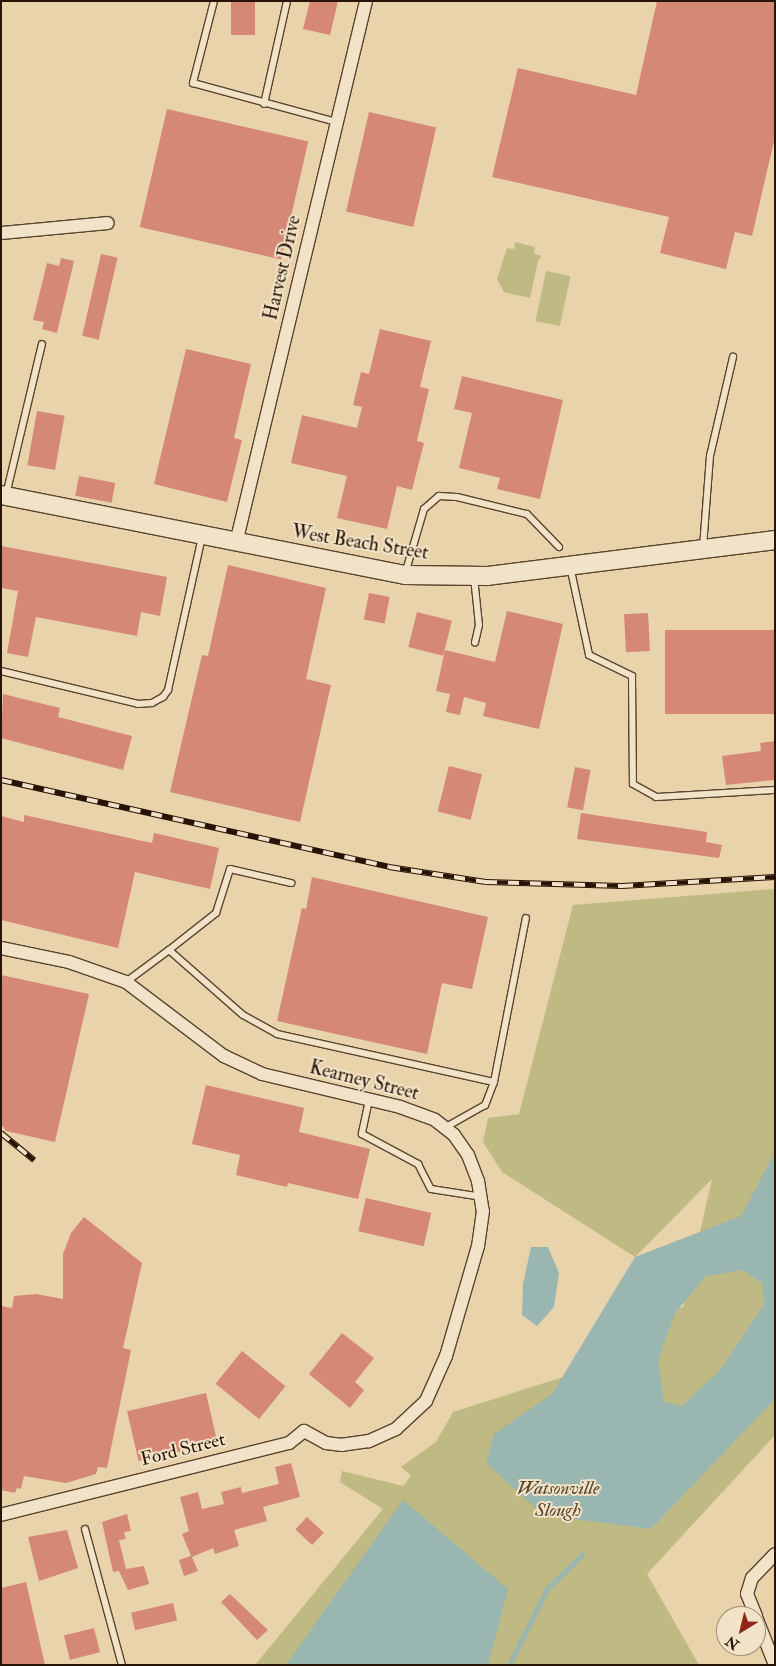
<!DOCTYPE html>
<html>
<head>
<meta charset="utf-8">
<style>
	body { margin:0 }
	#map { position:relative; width:776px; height:1666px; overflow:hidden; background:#e9d3aa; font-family:"IM FELL Double Pica",serif }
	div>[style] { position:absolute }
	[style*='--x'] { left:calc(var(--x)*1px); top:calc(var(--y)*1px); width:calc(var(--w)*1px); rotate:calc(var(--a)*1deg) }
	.green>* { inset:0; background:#bfba83; transform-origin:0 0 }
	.water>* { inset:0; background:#99b6b1 }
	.stream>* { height:4.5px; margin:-2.25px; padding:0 2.25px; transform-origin:2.25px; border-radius:2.25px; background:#99b6b1 }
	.building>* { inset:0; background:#d48875; transform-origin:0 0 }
	.roads { filter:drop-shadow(1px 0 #58442f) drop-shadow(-1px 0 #58442f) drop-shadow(0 1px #58442f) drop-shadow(0 -1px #58442f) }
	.service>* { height:6px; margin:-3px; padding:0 3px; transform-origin:3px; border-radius:3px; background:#f1e2c8 }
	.minor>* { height:12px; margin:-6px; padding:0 6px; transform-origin:6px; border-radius:6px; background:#f1e2c8 }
	.secondary>* { height:18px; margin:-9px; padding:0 9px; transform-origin:9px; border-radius:9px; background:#f1e2c8 }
	.rail>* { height:5.5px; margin-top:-2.75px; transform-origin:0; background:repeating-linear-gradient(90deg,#f1e2c8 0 11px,#271406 0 22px); box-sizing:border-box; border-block:1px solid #271406 }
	span { translate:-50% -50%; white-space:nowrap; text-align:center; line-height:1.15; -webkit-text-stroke:4px #f1e2c8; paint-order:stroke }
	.street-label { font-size:19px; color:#271406 }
	.park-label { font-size:19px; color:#55462c; font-style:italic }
	.frame { position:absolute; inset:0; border:2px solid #271406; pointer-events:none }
	.north { position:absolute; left:716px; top:1606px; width:50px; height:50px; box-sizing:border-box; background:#f1e2c8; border:1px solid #a0907a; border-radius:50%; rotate:216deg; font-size:14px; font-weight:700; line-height:20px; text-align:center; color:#271406 }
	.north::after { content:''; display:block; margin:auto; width:18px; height:22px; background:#8f2418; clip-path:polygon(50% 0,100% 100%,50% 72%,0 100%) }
</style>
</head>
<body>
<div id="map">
	<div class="green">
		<div style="clip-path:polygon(515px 242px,535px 247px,534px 254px,542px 256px,538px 261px,530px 298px,504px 292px,497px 279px,507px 248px,514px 249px)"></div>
		<div style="left:546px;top:271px;width:25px;height:51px;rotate:12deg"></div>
		<div style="clip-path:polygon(775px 889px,775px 1435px,647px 1574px,699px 1665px,255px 1665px,383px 1509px,340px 1482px,342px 1471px,403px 1486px,411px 1476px,401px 1467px,436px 1442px,453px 1412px,582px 1371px,633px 1312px,683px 1307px,712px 1179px,635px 1257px,502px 1172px,483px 1142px,488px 1118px,519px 1114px,573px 905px)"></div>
	</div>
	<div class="water">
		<div style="clip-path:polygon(evenodd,775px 1152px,775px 1399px,651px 1529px,543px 1515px,486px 1463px,494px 1434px,552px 1394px,635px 1257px,741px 1216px,775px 1152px,742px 1270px,762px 1283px,764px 1304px,720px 1370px,682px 1406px,664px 1402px,658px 1361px,675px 1313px,706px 1276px,742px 1270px)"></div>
		<div style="clip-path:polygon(531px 1247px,548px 1247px,559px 1273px,554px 1307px,537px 1326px,522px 1315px,523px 1284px)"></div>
		<div style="clip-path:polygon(403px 1500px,508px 1589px,488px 1665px,286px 1665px)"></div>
	</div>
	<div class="stream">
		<div style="--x:509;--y:1665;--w:85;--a:-63.4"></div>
		<div style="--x:547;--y:1589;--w:49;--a:-44.2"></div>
	</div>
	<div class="building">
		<div style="left:231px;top:1px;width:24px;height:34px"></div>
		<div style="clip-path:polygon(310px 1px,338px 1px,330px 35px,303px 29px)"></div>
		<div style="clip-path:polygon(657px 1px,775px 1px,775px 137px,752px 236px,735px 232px,726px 269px,660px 253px,669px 217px,492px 177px,518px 68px,636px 95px)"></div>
		<div style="left:167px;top:109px;width:145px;height:121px;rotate:13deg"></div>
		<div style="left:369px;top:112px;width:69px;height:102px;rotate:13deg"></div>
		<div style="left:101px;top:254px;width:17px;height:84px;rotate:13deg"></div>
		<div style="clip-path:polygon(61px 258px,74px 261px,57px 333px,42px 329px,44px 322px,33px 320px,47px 263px,59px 266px)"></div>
		<div style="clip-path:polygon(380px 329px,431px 341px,420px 387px,429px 389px,417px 441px,424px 443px,412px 490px,397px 486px,387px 529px,337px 518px,347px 476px,291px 463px,302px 415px,357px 428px,362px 407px,353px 405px,361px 372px,369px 374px)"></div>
		<div style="clip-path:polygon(186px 349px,251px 364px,234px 438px,242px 440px,227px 502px,154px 484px)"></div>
		<div style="clip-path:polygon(462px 376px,563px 400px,540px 499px,497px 489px,500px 478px,459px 468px,472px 413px,454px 409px)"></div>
		<div style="left:37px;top:411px;width:28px;height:55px;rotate:10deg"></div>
		<div style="left:79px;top:476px;width:37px;height:20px;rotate:11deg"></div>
		<div style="clip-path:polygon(1px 546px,167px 577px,160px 616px,141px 612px,137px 636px,36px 617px,28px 657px,7px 653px,18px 591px,1px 588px)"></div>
		<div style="clip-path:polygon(228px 565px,326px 588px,306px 679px,331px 685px,300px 822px,170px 792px,202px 655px,208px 656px)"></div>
		<div style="left:369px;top:593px;width:21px;height:27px;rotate:11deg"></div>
		<div style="clip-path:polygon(507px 611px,563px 624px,539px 729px,483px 716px,486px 703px,464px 697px,460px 715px,446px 712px,450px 694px,436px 691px,445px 650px,495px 662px)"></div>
		<div style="left:417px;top:612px;width:36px;height:36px;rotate:14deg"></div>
		<div style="left:648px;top:613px;width:38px;height:24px;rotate:87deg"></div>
		<div style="left:775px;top:630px;width:84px;height:110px;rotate:90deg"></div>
		<div style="clip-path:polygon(3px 694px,60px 708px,58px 717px,132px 736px,123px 770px,1px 738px)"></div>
		<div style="clip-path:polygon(775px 741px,775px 780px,726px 785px,722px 756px,761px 751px,760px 743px)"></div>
		<div style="left:449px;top:766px;width:34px;height:47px;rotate:14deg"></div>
		<div style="left:575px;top:767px;width:16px;height:41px;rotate:11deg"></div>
		<div style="clip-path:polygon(581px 813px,707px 832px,706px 842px,722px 845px,719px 858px,577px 839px)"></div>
		<div style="clip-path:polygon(24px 815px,152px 843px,154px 833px,219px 848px,210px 889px,135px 872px,118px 948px,1px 920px,1px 816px,24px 822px)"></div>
		<div style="clip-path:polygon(312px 877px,488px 917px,472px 989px,442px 983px,427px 1054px,277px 1021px,302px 908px,306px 909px)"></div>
		<div style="clip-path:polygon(1px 975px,89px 994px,55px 1142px,6px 1131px,1px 1124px)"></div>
		<div style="clip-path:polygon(206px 1085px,304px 1108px,299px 1132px,370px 1149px,358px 1199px,288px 1183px,287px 1187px,236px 1175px,240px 1155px,192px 1144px)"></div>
		<div style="left:366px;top:1198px;width:67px;height:34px;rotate:13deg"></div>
		<div style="clip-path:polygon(84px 1217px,142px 1263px,123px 1348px,131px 1350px,107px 1468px,98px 1467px,96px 1474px,66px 1483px,24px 1476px,21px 1489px,17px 1488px,15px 1493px,1px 1490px,1px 1306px,12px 1308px,14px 1296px,36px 1294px,63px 1299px,63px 1254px,71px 1233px)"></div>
		<div style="clip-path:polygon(342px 1333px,374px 1358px,355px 1382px,364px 1390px,350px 1408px,309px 1374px)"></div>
		<div style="left:242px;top:1351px;width:56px;height:42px;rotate:39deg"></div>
		<div style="left:206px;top:1393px;width:51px;height:81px;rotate:77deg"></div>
		<div style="clip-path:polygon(291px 1463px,300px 1497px,263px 1507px,267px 1521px,234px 1530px,239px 1546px,215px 1554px,213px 1548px,192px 1557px,198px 1571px,184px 1576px,179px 1560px,191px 1556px,182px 1534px,189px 1531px,180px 1497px,198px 1492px,202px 1509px,224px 1504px,221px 1492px,241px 1487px,242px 1493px,279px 1484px,275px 1467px)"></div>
		<div style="clip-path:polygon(127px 1514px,131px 1531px,124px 1532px,126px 1539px,119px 1540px,126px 1569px,144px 1566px,149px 1584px,128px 1590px,119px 1571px,113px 1572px,102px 1522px)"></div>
		<div style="left:307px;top:1517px;width:23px;height:17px;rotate:43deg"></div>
		<div style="clip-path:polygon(67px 1530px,78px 1568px,39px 1581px,28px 1537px)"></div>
		<div style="clip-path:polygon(26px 1582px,45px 1665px,1px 1665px,1px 1588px)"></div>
		<div style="clip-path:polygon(230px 1594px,268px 1630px,257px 1640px,221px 1602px)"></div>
		<div style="left:173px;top:1603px;width:18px;height:43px;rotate:77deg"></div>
		<div style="left:94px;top:1628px;width:25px;height:31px;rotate:76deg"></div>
	</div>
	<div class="roads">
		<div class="service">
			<div style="--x:214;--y:1;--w:85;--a:104.4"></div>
			<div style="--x:193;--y:83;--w:149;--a:15.2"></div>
			<div style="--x:264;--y:104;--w:106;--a:-77.4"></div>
			<div style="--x:6;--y:495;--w:155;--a:-76.6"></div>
			<div style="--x:703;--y:547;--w:91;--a:-85.6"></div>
			<div style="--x:710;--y:456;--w:102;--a:-76.9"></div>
			<div style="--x:570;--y:566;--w:91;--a:77.9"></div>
			<div style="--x:589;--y:655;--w:48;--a:26"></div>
			<div style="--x:632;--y:676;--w:108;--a:89.5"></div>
			<div style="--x:633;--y:784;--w:26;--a:29"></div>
			<div style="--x:656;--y:797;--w:119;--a:-3.4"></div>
			<div style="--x:405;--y:574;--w:68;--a:-73.7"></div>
			<div style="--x:424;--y:509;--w:20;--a:-41"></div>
			<div style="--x:439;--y:496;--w:18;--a:3"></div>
			<div style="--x:457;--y:497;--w:72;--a:13.7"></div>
			<div style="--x:527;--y:514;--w:46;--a:45.9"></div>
			<div style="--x:474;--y:577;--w:48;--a:84.1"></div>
			<div style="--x:479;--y:625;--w:18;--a:103"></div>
			<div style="--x:1;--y:671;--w:141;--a:13.5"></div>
			<div style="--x:138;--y:704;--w:14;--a:-4"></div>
			<div style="--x:152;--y:703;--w:13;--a:-29"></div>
			<div style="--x:163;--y:697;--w:9;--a:-54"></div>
			<div style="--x:168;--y:690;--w:157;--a:-77.5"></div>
			<div style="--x:169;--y:950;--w:60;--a:-38.2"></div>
			<div style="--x:216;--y:913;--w:46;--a:-72.3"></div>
			<div style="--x:230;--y:869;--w:63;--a:12.9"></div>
			<div style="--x:126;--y:982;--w:54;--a:-36.7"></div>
			<div style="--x:169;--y:950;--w:98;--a:41.3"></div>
			<div style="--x:243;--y:1015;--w:39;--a:29"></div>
			<div style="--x:277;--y:1034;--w:222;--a:12.5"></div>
			<div style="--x:494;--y:1082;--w:25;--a:111"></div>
			<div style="--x:485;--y:1105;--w:45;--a:150.6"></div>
			<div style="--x:494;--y:1082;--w:167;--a:-79"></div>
			<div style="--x:369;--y:1100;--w:35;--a:102"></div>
			<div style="--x:362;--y:1134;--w:64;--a:28.2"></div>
			<div style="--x:418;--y:1164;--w:28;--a:63"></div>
			<div style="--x:431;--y:1189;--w:52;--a:8.9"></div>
			<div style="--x:85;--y:1529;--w:141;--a:74.8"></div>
		</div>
		<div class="minor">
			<div style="--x:1;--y:233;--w:107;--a:-5.3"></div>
			<div style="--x:236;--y:543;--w:557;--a:-76.51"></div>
			<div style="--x:1;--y:948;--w:69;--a:11.6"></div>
			<div style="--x:69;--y:962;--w:60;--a:19.3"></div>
			<div style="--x:126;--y:982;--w:123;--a:37.1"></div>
			<div style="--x:224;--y:1056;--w:42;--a:25.3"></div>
			<div style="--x:262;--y:1074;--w:142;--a:13.4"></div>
			<div style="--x:400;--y:1107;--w:37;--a:20"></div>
			<div style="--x:435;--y:1120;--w:24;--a:38"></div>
			<div style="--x:454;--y:1135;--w:24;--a:55"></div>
			<div style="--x:468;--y:1155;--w:28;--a:69"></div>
			<div style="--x:478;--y:1181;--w:30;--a:81"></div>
			<div style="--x:483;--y:1211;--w:35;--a:98"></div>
			<div style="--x:478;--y:1246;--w:115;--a:106.2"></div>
			<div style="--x:446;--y:1356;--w:49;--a:114"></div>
			<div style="--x:426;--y:1401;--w:41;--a:137"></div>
			<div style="--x:396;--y:1429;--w:30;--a:156"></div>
			<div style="--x:369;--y:1441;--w:27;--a:172"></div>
			<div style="--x:342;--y:1445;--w:16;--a:-173"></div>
			<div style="--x:326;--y:1443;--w:25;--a:-151"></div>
			<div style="--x:304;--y:1431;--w:19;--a:141"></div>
			<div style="--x:289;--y:1443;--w:297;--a:166"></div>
			<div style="--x:756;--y:1616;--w:24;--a:-112"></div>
			<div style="--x:747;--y:1594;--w:17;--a:-73"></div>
			<div style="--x:752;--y:1578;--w:33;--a:-46"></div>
			<div style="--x:756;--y:1617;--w:52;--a:68.4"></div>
		</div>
		<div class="secondary">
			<div style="--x:1;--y:495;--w:412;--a:11.2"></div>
			<div style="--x:405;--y:575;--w:82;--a:0.7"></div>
			<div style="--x:487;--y:576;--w:290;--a:-7.1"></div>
		</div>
	</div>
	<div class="rail">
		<div style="--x:1;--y:780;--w:398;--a:12.6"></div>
		<div style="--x:389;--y:867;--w:98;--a:8.8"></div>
		<div style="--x:486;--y:882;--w:136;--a:1.7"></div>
		<div style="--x:622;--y:886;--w:153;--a:-3.4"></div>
		<div style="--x:1;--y:1133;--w:43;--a:39.3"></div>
	</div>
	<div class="street-label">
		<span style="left:283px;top:268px;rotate:-77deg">Harvest Drive</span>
		<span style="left:360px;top:543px;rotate:9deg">West Beach Street</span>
		<span style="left:364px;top:1081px;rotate:14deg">Kearney Street</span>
		<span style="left:183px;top:1450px;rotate:-14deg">Ford Street</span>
	</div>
	<div class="park-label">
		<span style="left:558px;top:1500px">Watsonville<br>Slough</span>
	</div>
	<div class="frame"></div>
	<div class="north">N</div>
</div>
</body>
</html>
